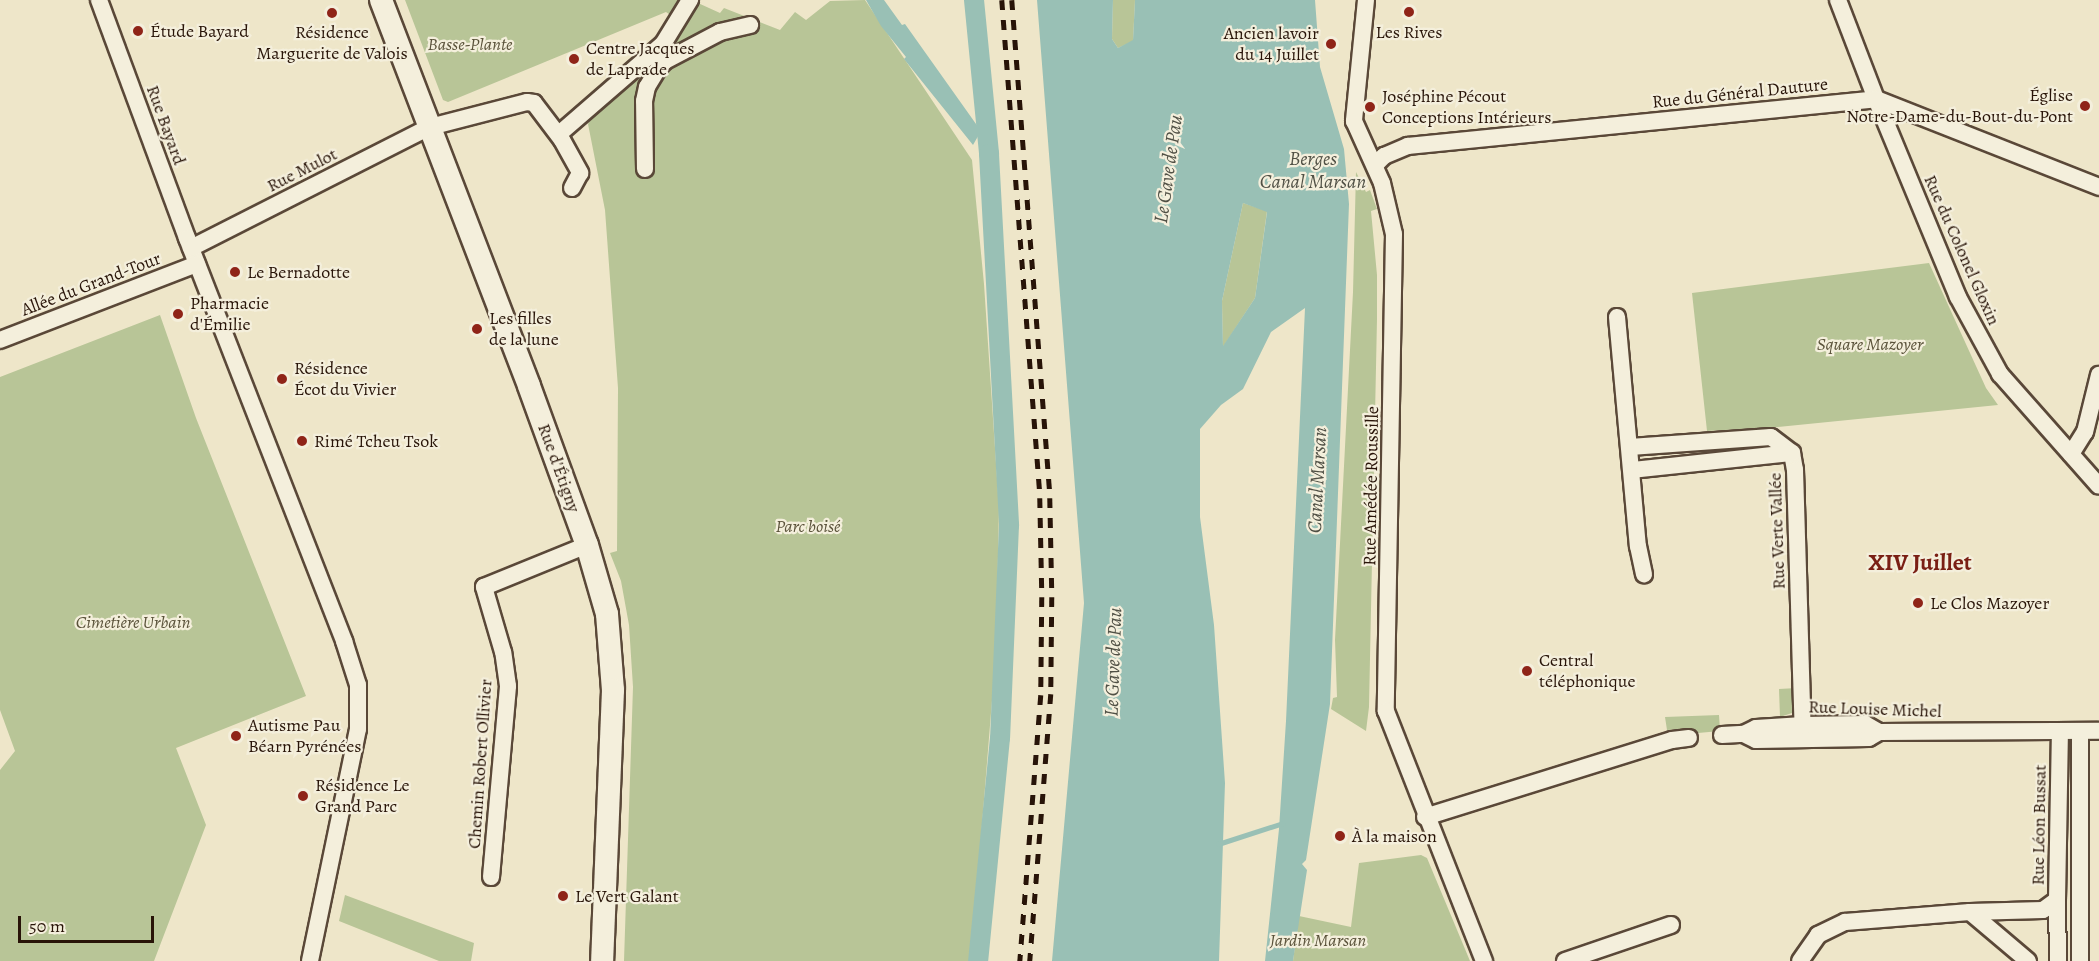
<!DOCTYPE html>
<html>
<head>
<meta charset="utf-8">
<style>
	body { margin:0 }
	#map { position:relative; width:2099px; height:961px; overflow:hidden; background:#eee6c9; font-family:Alegreya,serif }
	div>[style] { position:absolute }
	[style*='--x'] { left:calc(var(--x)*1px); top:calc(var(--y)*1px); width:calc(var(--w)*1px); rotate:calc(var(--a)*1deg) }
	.green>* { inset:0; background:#b8c597 }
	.water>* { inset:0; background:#99c0b5 }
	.stream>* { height:5px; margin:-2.5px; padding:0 2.5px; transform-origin:2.5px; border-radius:2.5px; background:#99c0b5 }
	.canal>* { height:20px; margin:-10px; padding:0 10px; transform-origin:10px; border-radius:10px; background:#99c0b5 }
	.roads { filter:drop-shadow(2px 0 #5a4838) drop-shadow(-2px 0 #5a4838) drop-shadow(0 2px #5a4838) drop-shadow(0 -2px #5a4838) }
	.street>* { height:16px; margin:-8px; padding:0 8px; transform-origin:8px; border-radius:8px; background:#f4efdc }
	.secondary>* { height:22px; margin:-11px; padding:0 11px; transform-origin:11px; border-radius:11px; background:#f4efdc }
	.rail>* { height:4.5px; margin-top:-2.25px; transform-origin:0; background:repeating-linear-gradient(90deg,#281408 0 10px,transparent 0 20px) }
	.dots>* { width:16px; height:16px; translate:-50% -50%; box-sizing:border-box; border:3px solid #f4efdc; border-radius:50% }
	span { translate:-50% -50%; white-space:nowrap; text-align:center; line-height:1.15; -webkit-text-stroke:4.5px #f4efdc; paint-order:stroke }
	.poi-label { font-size:18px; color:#281408 }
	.left { translate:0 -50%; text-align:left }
	.right { translate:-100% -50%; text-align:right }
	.park-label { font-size:18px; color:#5a523a; font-style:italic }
	.street-label { font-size:18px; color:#281408 }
	.water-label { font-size:20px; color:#505045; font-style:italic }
	.district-label { font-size:24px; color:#7a1f14; font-weight:700 }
	.scale { position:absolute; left:18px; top:916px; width:136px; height:27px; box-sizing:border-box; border:3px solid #281408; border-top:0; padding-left:8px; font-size:18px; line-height:21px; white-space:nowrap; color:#281408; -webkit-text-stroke:4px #f4efdc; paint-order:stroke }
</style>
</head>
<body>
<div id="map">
	<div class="green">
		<div style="clip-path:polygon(405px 0,684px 0,673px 17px,666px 12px,448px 102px,443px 100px)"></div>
		<div style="clip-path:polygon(865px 0,972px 160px,984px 284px,999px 508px,996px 651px,971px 961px,624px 961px,633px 687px,629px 625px,621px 581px,610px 553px,617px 551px,618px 388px,605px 210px,588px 124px,593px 115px,682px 26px,698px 3px,720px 13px,724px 8px,780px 30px,795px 12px,806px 20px,830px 1px)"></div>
		<div style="clip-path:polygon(1113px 0,1135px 0,1133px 41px,1118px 48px,1112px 39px)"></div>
		<div style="clip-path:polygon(1356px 172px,1366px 192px,1370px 190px,1377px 209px,1371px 211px,1377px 275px,1377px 319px,1369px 707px,1366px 731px,1331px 709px,1333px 698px,1337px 697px,1335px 640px,1353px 292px)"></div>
		<div style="clip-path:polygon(1243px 203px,1267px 211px,1255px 298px,1223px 347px,1222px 301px)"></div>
		<div style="clip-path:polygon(1929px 263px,1986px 388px,1998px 405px,1778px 427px,1707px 431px,1692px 293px)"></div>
		<div style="clip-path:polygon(160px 315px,196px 418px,306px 696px,176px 748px,206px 825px,154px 961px,0 961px,0 770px,15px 751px,0 710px,0 377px)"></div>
		<div style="clip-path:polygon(1797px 688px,1796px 708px,1792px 713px,1780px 717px,1779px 689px)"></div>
		<div style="clip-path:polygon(1719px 715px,1720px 731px,1687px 734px,1679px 729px,1667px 730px,1665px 717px)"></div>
		<div style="clip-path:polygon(1421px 855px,1427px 858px,1470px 961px,1293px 961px,1299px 916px,1351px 927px,1359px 863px)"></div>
		<div style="clip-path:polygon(345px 895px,474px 943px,471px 961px,439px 961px,339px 921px)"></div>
	</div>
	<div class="water">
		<div style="clip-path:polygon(866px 0,884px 0,902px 25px,905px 24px,981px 131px,973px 145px,904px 59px,906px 57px,881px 26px)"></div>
		<div style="clip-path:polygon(evenodd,1037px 0,1113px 0,1112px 39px,1118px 48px,1133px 40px,1135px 0,1315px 0,1320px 67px,1344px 149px,1349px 204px,1330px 704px,1306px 860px,1302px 864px,1307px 870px,1293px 961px,1265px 961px,1279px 829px,1286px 721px,1305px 308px,1271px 332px,1243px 389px,1221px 405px,1200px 429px,1200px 517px,1214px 625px,1225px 783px,1219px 961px,1052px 961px,1084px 603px,1037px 0,1243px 203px,1267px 212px,1255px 298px,1223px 346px,1222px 301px,1243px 203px)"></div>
	</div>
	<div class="stream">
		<div style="--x:1218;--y:844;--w:68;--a:-17.9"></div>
	</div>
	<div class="canal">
		<div style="--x:974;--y:0;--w:155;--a:84.4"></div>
		<div style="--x:989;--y:154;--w:372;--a:86.9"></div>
		<div style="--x:1009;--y:525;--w:213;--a:92.4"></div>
		<div style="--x:1000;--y:738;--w:224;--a:95.6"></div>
	</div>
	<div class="roads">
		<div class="street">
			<div style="--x:99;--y:0;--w:254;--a:69.7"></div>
			<div style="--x:187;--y:238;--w:433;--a:68.7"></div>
			<div style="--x:344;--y:641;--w:46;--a:72.3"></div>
			<div style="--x:358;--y:685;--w:44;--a:90"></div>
			<div style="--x:358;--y:729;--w:237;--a:101.7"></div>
			<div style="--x:1366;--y:0;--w:122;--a:95.7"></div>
			<div style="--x:1354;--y:121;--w:68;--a:65.7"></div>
			<div style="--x:1382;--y:183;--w:52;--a:76.8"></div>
			<div style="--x:1394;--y:234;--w:477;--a:91"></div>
			<div style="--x:1386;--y:711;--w:269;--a:68.6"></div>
			<div style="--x:1838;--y:0;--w:106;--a:69"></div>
			<div style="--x:1876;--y:99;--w:214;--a:67.5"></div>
			<div style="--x:1958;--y:297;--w:88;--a:61.4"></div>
			<div style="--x:2000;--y:374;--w:149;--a:48.5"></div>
			<div style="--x:559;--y:134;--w:138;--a:-40.9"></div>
			<div style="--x:663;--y:44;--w:52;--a:-58.5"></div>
			<div style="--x:1375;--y:165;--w:13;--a:-45"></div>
			<div style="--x:1384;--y:156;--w:26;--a:-23"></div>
			<div style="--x:1408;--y:146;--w:470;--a:-5.7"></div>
			<div style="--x:1876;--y:99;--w:240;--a:21.5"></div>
			<div style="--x:645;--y:169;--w:68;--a:-90.8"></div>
			<div style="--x:644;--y:101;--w:14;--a:-78"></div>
			<div style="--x:647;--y:87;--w:23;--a:-59"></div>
			<div style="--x:659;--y:67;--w:8;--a:-45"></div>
			<div style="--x:665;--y:61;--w:62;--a:-27.8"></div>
			<div style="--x:720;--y:32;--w:31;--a:-13"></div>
			<div style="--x:191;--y:248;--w:268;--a:-26.9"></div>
			<div style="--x:430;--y:127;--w:100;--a:-14.5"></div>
			<div style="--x:527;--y:102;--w:7;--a:8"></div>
			<div style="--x:534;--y:103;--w:46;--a:52.9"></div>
			<div style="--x:562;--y:140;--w:38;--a:61"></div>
			<div style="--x:580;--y:173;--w:17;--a:118"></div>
			<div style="--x:1617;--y:317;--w:230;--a:84.8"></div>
			<div style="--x:1638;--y:546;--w:29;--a:78"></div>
			<div style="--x:0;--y:340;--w:211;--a:-21.1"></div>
			<div style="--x:1630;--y:447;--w:141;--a:-4.1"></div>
			<div style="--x:1771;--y:437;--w:26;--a:37"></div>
			<div style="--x:1792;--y:453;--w:17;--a:80"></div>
			<div style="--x:1795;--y:470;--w:269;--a:88.3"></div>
			<div style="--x:2071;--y:454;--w:26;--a:-58"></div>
			<div style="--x:2085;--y:432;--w:59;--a:-76.2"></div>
			<div style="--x:1632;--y:470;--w:161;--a:-6.1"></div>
			<div style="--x:1744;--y:734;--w:13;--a:27"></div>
			<div style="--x:1756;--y:740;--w:113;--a:-1"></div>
			<div style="--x:1869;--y:738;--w:12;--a:-31"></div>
			<div style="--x:1722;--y:735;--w:22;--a:-3"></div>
			<div style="--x:1744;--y:734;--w:13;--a:-27"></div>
			<div style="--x:1756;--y:728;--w:47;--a:-3.7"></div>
			<div style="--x:1803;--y:725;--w:62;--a:-0.9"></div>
			<div style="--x:1865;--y:724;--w:16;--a:30"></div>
			<div style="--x:1879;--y:732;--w:220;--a:-0.3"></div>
			<div style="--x:1425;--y:817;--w:259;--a:-17.3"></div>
			<div style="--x:1672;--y:740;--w:17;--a:-7"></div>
			<div style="--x:491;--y:877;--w:192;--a:-84.9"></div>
			<div style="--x:508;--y:686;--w:34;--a:-98"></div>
			<div style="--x:503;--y:652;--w:68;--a:-106.3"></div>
			<div style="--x:484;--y:587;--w:111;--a:-22.2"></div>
			<div style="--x:2057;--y:900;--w:61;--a:89.1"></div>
			<div style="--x:1565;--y:961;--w:112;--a:-18.8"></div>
			<div style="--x:1800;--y:961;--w:32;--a:-55"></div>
			<div style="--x:1818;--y:935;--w:30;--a:-26"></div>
			<div style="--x:1845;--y:922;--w:125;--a:-4.6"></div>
			<div style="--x:2028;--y:961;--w:76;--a:-139.8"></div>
			<div style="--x:1970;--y:912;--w:73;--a:-1.6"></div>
			<div style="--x:2043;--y:910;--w:17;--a:-36"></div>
			<div style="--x:2057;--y:900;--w:168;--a:-89"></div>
			<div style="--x:2080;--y:961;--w:229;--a:-90"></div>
		</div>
		<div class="secondary">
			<div style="--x:381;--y:0;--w:413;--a:69"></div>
			<div style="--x:529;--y:386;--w:169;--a:70"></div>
			<div style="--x:587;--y:545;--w:72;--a:73.8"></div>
			<div style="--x:607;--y:614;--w:76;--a:85.5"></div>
			<div style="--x:613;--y:690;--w:271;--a:92.3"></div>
		</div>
	</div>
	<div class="rail">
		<div style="--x:1002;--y:0;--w:499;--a:85.6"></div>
		<div style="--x:1040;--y:498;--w:99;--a:88.8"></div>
		<div style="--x:1042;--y:597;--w:98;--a:90.6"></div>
		<div style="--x:1041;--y:695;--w:267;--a:94.5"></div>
		<div style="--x:1012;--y:0;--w:499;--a:85.6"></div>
		<div style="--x:1050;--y:498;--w:99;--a:88.8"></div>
		<div style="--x:1052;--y:597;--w:97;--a:90.6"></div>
		<div style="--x:1051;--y:694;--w:268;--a:94.5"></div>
	</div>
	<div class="dots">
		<div style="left:1409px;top:12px;background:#8f2418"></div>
		<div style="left:332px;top:13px;background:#8f2418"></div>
		<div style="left:138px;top:31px;background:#8f2418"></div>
		<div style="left:1331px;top:44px;background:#8f2418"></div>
		<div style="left:574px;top:59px;background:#8f2418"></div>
		<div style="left:2085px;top:106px;background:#8f2418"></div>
		<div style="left:1370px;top:107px;background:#8f2418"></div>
		<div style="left:235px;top:272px;background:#8f2418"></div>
		<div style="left:178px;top:314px;background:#8f2418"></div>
		<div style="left:477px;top:329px;background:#8f2418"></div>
		<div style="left:282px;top:379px;background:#8f2418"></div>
		<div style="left:302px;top:441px;background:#8f2418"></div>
		<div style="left:1918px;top:603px;background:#8f2418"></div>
		<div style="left:1527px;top:671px;background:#8f2418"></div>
		<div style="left:236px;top:736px;background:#8f2418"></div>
		<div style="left:303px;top:796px;background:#8f2418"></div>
		<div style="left:1340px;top:836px;background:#8f2418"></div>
		<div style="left:563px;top:896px;background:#8f2418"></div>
	</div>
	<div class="poi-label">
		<span class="left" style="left:150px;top:31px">Étude Bayard</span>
		<span style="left:1409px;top:32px">Les Rives</span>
		<span style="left:332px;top:43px">Résidence<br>Marguerite de Valois</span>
		<span class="right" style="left:1319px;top:44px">Ancien lavoir<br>du 14 Juillet</span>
		<span class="left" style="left:586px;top:59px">Centre Jacques<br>de Laprade</span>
		<span class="right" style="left:2073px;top:106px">Église<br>Notre-Dame-du-Bout-du-Pont</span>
		<span class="left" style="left:1382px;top:107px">Joséphine Pécout<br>Conceptions Intérieurs</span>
		<span class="left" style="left:247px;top:272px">Le Bernadotte</span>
		<span class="left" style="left:190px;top:314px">Pharmacie<br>d'Émilie</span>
		<span class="left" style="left:489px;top:329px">Les filles<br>de la lune</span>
		<span class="left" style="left:294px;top:379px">Résidence<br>Écot du Vivier</span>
		<span class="left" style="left:314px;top:441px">Rimé Tcheu Tsok</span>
		<span class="left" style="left:1930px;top:603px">Le Clos Mazoyer</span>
		<span class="left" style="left:1539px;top:671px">Central<br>téléphonique</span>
		<span class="left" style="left:248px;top:736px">Autisme Pau<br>Béarn Pyrénées</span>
		<span class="left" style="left:315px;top:796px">Résidence Le<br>Grand Parc</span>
		<span class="left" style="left:1352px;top:836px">À la maison</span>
		<span class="left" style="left:575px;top:896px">Le Vert Galant</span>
	</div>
	<div class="park-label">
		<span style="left:470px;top:44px">Basse-Plante</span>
		<span style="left:1870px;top:344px">Square Mazoyer</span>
		<span style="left:808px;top:526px">Parc boisé</span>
		<span style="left:133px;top:622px">Cimetière Urbain</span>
		<span style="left:1318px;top:940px">Jardin Marsan</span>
	</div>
	<div class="street-label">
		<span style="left:1740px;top:93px;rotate:-6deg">Rue du Général Dauture</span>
		<span style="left:166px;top:125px;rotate:70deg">Rue Bayard</span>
		<span style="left:302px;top:170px;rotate:-27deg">Rue Mulot</span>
		<span style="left:1962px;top:250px;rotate:66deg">Rue du Colonel Gloxin</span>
		<span style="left:91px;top:284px;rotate:-21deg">Allée du Grand-Tour</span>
		<span style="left:559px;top:468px;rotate:70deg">Rue d'Étigny</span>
		<span style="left:1371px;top:486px;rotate:-89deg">Rue Amédée Roussille</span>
		<span style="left:1777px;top:531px;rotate:-92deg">Rue Verte Vallée</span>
		<span style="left:1875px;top:709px;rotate:2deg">Rue Louise Michel</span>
		<span style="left:480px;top:764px;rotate:-86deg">Chemin Robert Ollivier</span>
		<span style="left:2039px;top:825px;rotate:-89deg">Rue Léon Bussat</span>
	</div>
	<div class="water-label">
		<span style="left:1313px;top:170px">Berges<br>Canal Marsan</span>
		<span style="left:1168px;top:169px;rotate:-82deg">Le Gave de Pau</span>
		<span style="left:1317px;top:480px;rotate:-87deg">Canal Marsan</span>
		<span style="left:1113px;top:662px;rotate:-88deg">Le Gave de Pau</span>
	</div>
	<div class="district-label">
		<span style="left:1920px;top:563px">XIV Juillet</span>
	</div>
	<div class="scale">50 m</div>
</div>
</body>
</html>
